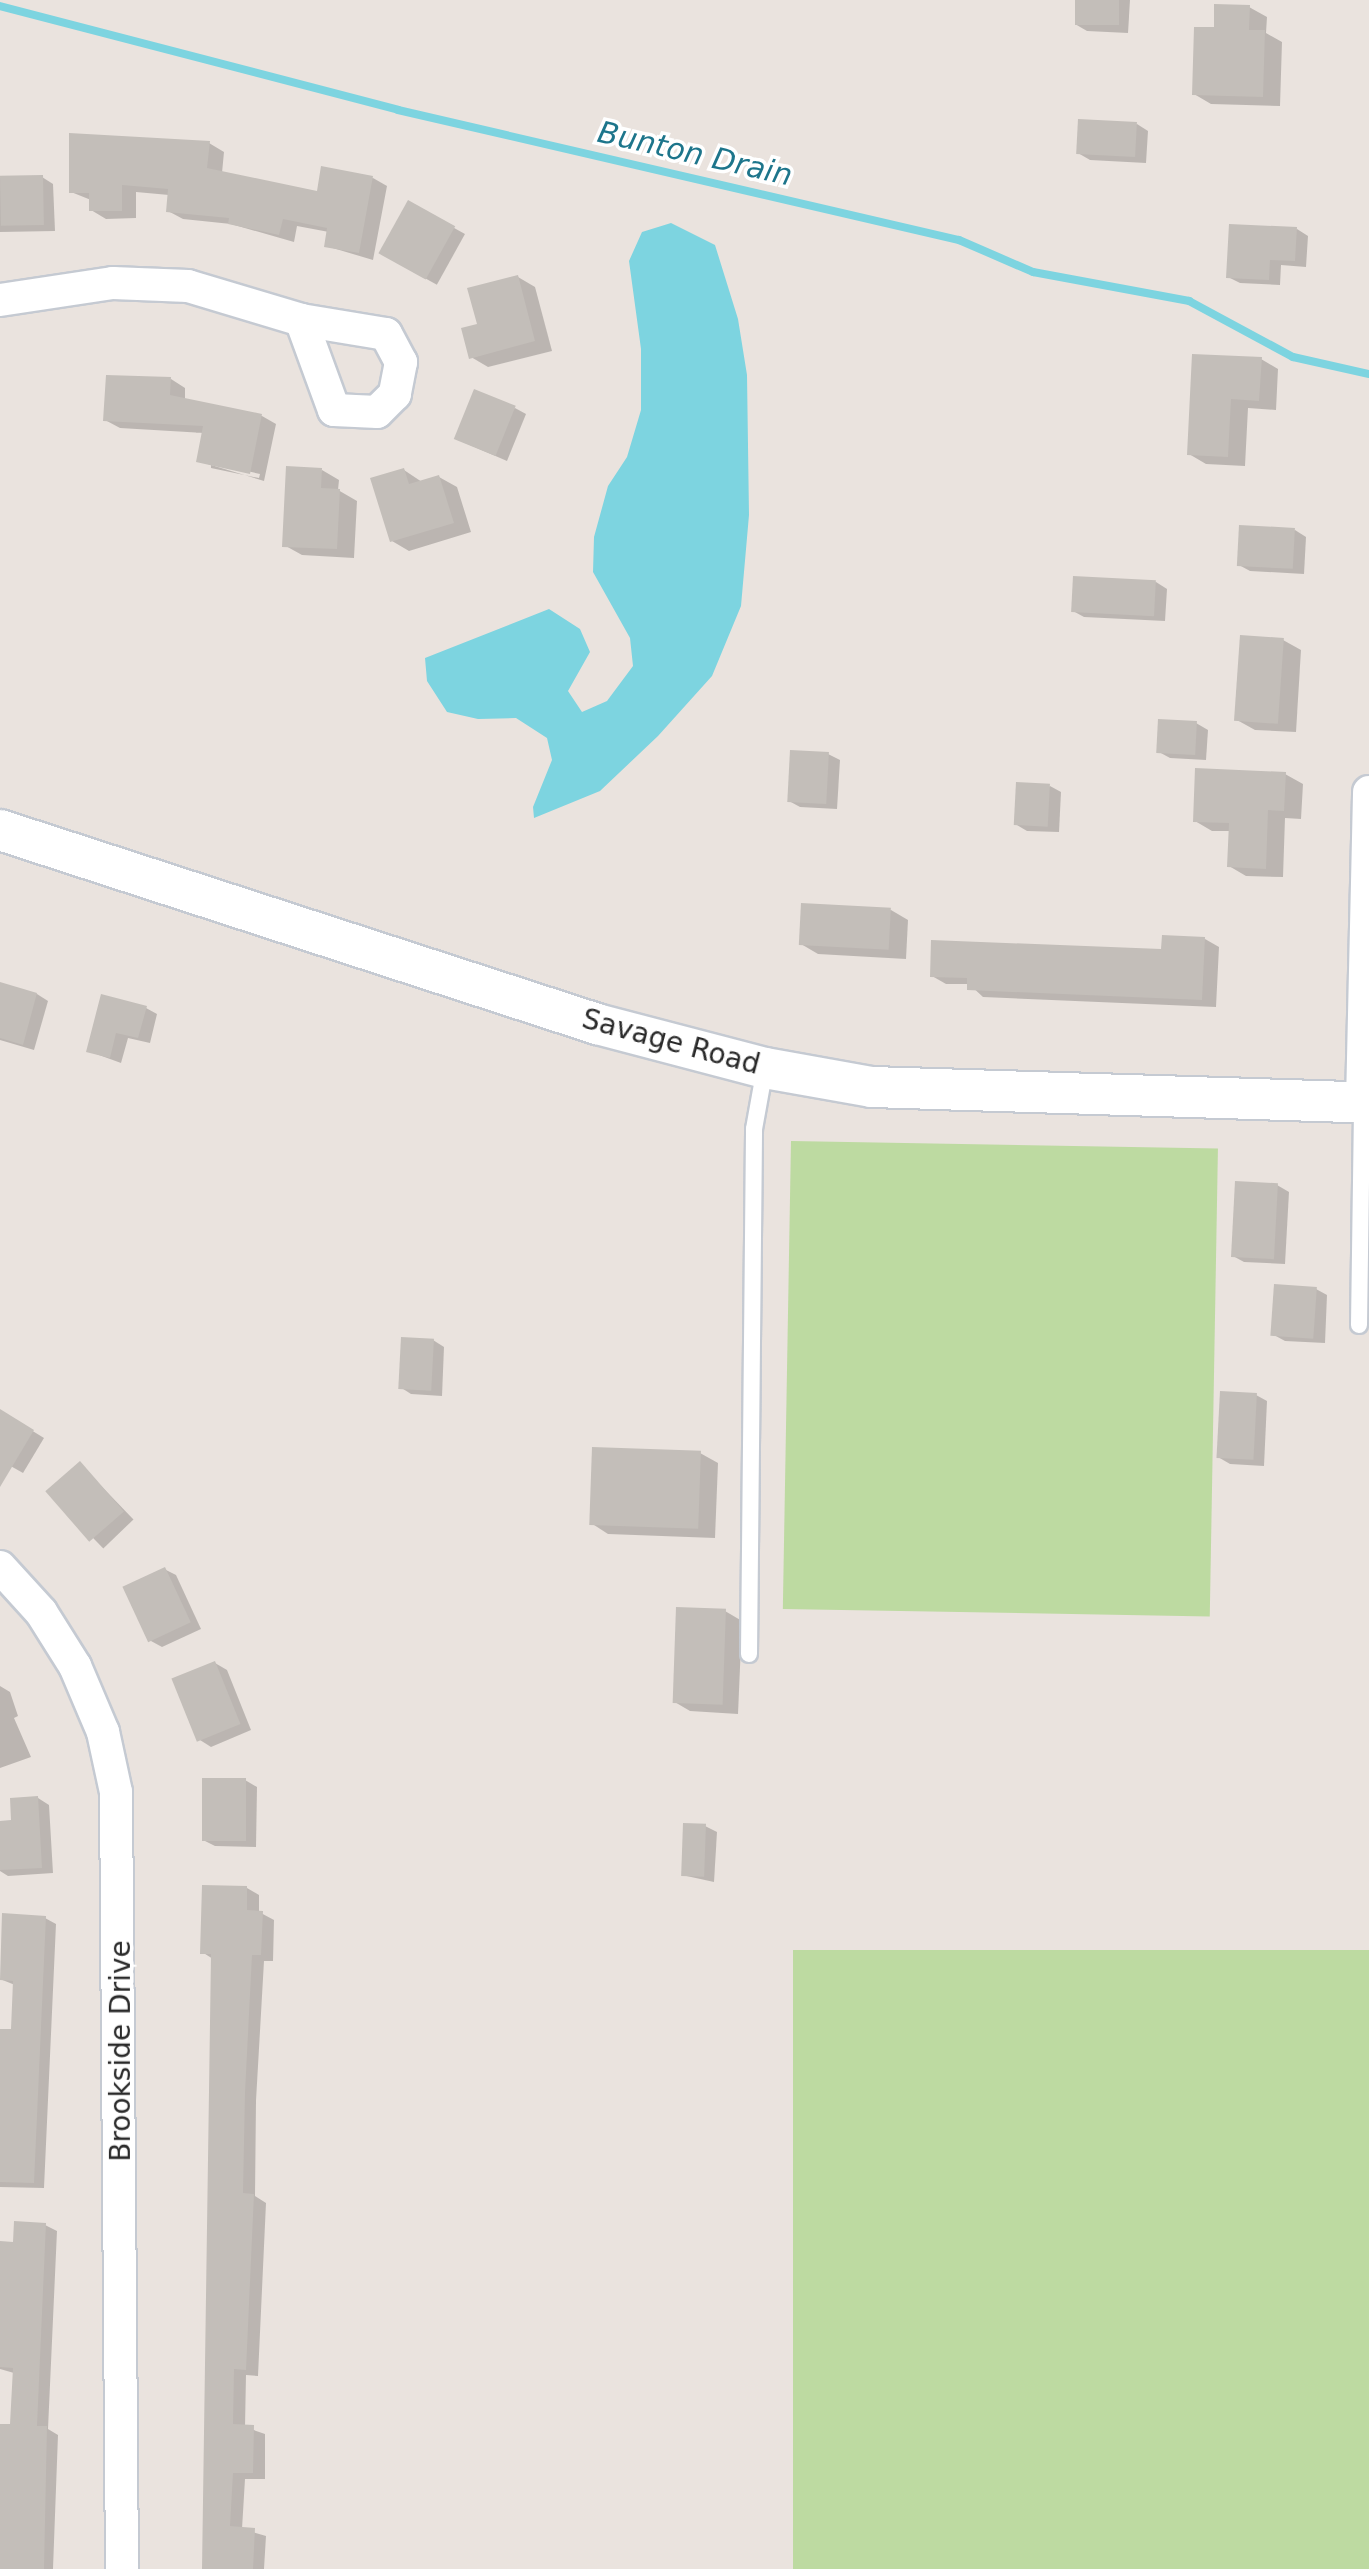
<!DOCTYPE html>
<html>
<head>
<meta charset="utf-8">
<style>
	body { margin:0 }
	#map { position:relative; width:1369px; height:2569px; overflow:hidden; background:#eae3de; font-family:"DejaVu Sans",sans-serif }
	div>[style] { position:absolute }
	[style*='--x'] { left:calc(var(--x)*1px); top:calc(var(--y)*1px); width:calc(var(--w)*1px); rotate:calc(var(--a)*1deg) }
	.green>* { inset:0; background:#bddaa1; transform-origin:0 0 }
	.water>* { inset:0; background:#7dd4e0 }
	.shadow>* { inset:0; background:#0003; transform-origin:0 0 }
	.stream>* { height:8px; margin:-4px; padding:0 4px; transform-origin:4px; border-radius:4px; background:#7dd4e0 }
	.building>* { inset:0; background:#c3beb9; transform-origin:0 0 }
	.roads { filter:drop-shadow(2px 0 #c5cad2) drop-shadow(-2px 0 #c5cad2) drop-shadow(0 2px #c5cad2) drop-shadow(0 -2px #c5cad2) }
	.service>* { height:16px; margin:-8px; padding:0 8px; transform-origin:8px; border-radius:8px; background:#fff }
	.minor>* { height:32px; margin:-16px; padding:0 16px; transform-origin:16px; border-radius:16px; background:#fff }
	.tertiary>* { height:40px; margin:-20px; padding:0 20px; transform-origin:20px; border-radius:20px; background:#fff }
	span { translate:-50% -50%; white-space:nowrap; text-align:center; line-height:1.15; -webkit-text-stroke:7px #fff; paint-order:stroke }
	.street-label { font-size:28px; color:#2a2a2a }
	.water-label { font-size:30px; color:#1d758b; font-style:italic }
</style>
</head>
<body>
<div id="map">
	<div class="green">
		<div style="left:791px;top:1141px;width:427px;height:468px;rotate:1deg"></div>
		<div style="left:1369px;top:1950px;width:619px;height:576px;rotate:90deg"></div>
	</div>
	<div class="water">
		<div style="clip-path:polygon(671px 223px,715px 245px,738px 319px,747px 375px,749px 515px,741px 606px,712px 676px,658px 736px,600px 791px,534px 818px,533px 807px,552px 760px,547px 738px,516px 718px,478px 719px,447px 712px,427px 681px,425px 658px,549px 609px,580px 629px,590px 652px,568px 691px,582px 712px,607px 701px,633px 666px,630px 638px,593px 572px,594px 537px,608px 486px,627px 457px,641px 410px,641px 349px,629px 261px,642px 232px)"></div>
	</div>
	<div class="shadow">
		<div style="clip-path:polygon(1077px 0,1130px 0,1128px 33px,1087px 31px,1075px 24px)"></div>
		<div style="clip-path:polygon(1249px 7px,1267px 17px,1266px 33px,1282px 42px,1280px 106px,1211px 104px,1194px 94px,1215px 29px)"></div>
		<div style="clip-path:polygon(1137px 124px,1148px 131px,1146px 163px,1090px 160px,1078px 153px)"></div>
		<div style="clip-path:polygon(209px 143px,224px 152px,222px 173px,318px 193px,373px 178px,387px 186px,373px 260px,326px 246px,329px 232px,297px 226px,294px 242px,231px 224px,183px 219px,168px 211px,169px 195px,136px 192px,136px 218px,106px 219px,91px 210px,91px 200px,71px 192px)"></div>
		<div style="clip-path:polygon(42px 177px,53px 184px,55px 231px,0 232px,0 178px)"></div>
		<div style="left:409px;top:203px;width:64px;height:58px;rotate:29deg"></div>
		<div style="clip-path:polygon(1297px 229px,1308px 236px,1306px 267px,1281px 265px,1280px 285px,1240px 283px,1228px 277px)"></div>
		<div style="clip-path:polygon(518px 277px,535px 287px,552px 351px,488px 367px,471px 357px,480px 326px)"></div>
		<div style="clip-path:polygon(1261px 359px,1278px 369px,1276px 410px,1248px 408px,1245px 466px,1206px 464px,1189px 454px)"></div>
		<div style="clip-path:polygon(evenodd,171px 379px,185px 388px,185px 400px,262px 416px,276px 424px,264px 481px,198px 461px,204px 433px,120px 428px,105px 420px,171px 379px,211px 463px,260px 474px,259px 478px,211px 468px,211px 463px)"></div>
		<div style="clip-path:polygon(515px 408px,526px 414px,507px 461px,456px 439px)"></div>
		<div style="clip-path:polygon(322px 470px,339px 480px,338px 490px,357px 501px,354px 558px,302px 555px,284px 545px)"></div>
		<div style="clip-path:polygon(404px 470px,422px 482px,439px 477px,457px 487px,471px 532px,409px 551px,392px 541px)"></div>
		<div style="clip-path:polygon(1295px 530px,1306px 537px,1304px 574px,1250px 571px,1239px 565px)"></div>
		<div style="clip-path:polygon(1156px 582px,1167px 589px,1165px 621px,1084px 617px,1073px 611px)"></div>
		<div style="clip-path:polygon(1283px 640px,1301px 650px,1296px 732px,1255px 730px,1237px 720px)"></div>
		<div style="clip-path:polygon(1196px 723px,1208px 730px,1206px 760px,1170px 758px,1159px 752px)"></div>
		<div style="clip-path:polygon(828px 754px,840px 760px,837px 809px,800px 807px,789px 801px)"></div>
		<div style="clip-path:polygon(1285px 774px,1303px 784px,1301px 819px,1285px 818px,1283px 877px,1246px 876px,1229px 866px,1231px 831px,1212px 831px,1195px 821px)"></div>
		<div style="clip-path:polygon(1050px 786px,1061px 792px,1059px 832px,1027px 831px,1015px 824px)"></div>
		<div style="clip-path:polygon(891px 910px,908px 920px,906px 959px,818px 954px,801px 944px)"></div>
		<div style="clip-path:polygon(1205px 939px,1219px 947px,1216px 1007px,983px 997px,969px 984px,946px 984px,932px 976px,1163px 951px)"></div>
		<div style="clip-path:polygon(37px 994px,48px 1001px,34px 1050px,0 1040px,0 998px)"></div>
		<div style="clip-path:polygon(146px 1008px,157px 1014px,150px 1043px,128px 1038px,121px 1063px,88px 1051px)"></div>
		<div style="clip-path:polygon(1277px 1185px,1289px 1192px,1285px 1264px,1244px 1262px,1233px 1256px)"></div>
		<div style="clip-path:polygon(1316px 1289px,1327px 1295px,1325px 1343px,1285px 1341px,1274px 1335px)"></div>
		<div style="clip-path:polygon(433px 1340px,444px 1347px,442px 1396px,411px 1394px,400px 1387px)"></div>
		<div style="clip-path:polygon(1256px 1395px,1267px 1401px,1264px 1466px,1230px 1464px,1218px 1457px)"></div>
		<div style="clip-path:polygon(0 1411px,44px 1438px,23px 1473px,0 1460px)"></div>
		<div style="clip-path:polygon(700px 1453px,718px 1463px,715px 1538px,608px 1534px,591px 1523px)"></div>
		<div style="left:80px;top:1464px;width:77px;height:42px;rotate:46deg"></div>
		<div style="clip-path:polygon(164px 1569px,176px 1575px,201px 1629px,162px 1647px,151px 1641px)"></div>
		<div style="clip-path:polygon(725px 1611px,742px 1621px,738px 1714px,690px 1711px,673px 1701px)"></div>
		<div style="clip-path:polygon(215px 1663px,227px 1670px,251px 1730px,211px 1747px,200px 1740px)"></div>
		<div style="clip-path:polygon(0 1686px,10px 1692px,18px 1716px,14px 1718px,31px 1757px,0 1768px)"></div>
		<div style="clip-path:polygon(245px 1780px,257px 1787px,256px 1847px,215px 1846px,203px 1840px)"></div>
		<div style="clip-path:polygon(38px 1798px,49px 1805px,53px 1873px,8px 1876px,0 1871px,0 1823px,13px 1822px)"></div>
		<div style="clip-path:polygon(705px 1826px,717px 1832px,714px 1882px,682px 1875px)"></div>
		<div style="clip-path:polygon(247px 1888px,259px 1895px,259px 1912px,274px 1920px,273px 1961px,264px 1961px,256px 2101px,255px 2196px,266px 2203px,258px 2376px,246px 2375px,245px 2427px,265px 2434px,265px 2479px,245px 2479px,242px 2529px,266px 2536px,264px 2569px,204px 2569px,213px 1959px,202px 1952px)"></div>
		<div style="clip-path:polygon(45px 1918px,56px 1924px,44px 2188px,0 2187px,0 2031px,13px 2031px,15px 1985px,0 1979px)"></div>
		<div style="clip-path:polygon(45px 2225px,57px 2231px,48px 2429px,58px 2435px,53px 2569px,0 2569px,0 2467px,12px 2426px,14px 2373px,0 2369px,0 2243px,15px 2244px)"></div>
	</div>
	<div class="stream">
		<div style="--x:0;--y:6;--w:411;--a:14.6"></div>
		<div style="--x:398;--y:110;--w:576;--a:13.05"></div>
		<div style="--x:959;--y:240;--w:81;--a:23.4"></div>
		<div style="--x:1033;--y:272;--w:159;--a:10.5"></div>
		<div style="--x:1189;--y:301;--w:118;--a:28.3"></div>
		<div style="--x:1293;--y:357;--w:78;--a:12.6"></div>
	</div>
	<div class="building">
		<div style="left:1075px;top:0;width:44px;height:25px"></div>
		<div style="clip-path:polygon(1214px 4px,1250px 5px,1249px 30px,1265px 30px,1263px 97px,1192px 95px,1194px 27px,1214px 27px)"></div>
		<div style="left:1078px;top:119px;width:59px;height:35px;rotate:3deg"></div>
		<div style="clip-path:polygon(69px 133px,210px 141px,207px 168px,317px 191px,321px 166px,373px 176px,359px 253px,324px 247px,327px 228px,283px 219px,279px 235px,228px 224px,229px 218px,166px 212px,168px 189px,122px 185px,122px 211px,89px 211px,89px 193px,69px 193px)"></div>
		<div style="left:43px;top:175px;width:50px;height:43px;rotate:89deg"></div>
		<div style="left:408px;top:200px;width:54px;height:61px;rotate:29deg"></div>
		<div style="clip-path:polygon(1229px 224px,1297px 227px,1295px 261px,1270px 260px,1269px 280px,1226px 278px)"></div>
		<div style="clip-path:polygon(518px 275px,535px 341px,469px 359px,461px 328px,477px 324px,467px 288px)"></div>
		<div style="clip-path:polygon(1192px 354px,1262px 357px,1259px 401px,1231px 399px,1228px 457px,1187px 455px)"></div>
		<div style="clip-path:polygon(106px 375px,171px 377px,170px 395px,262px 414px,250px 474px,196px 462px,203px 426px,103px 421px)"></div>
		<div style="left:474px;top:389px;width:45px;height:54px;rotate:22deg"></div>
		<div style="clip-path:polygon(286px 466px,322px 468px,321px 488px,340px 489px,337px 549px,282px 547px)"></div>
		<div style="clip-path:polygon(404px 468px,409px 484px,439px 475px,454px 523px,390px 542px,370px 478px)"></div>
		<div style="left:1239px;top:525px;width:56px;height:41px;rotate:3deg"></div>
		<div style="left:1073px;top:576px;width:83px;height:36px;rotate:3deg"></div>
		<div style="left:1240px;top:635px;width:44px;height:86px;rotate:4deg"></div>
		<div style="left:1158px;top:719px;width:39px;height:34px;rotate:3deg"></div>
		<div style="left:790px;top:750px;width:39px;height:52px;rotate:3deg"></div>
		<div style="clip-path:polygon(1195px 768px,1286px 772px,1284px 811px,1268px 810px,1266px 869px,1227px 867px,1229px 823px,1193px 822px)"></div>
		<div style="left:1016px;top:782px;width:34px;height:43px;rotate:3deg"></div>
		<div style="left:801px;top:903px;width:90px;height:42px;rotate:3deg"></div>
		<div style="clip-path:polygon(1162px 935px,1205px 937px,1202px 1000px,967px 990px,967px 978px,930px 977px,931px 940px,1161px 949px)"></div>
		<div style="clip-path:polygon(0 982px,37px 993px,23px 1045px,0 1038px)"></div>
		<div style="clip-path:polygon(101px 994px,147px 1006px,138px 1038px,116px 1033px,110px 1058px,86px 1052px)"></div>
		<div style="left:1235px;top:1181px;width:43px;height:76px;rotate:3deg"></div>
		<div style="left:1274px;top:1284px;width:43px;height:52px;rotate:4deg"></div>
		<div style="left:401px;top:1337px;width:33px;height:52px;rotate:3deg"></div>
		<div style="left:1220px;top:1391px;width:37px;height:67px;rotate:3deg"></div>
		<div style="clip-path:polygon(0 1409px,34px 1430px,0 1487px)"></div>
		<div style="left:592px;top:1447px;width:109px;height:78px;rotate:2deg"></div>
		<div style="left:80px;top:1461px;width:67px;height:46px;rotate:49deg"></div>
		<div style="left:165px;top:1567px;width:61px;height:47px;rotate:65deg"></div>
		<div style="left:676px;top:1607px;width:50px;height:96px;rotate:2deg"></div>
		<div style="left:215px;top:1661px;width:68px;height:47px;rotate:68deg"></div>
		<div style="left:202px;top:1778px;width:44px;height:63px"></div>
		<div style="clip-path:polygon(38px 1796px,42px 1868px,0 1870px,0 1821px,11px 1820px,10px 1798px)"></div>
		<div style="left:683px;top:1823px;width:23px;height:53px;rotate:2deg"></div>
		<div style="clip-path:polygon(202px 1885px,247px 1886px,247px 1910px,263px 1911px,261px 1955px,252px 1955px,245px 2093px,243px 2193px,254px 2194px,246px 2370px,234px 2369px,233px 2424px,254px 2425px,253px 2473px,233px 2473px,230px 2526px,255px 2528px,253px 2569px,202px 2569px,211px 1954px,200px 1954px)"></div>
		<div style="clip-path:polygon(2px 1913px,46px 1916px,34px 2183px,0 2182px,0 2029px,11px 2029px,13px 1981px,0 1980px)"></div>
		<div style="clip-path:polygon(14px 2221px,46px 2223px,37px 2426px,47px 2426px,44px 2569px,0 2569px,0 2424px,10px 2424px,13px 2368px,0 2367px,0 2241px,13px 2242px)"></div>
	</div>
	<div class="roads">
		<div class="service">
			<div style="--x:1359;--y:1325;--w:222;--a:-89.2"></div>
			<div style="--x:749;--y:1654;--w:525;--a:-89.45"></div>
			<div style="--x:754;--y:1129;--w:62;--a:-79.8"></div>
		</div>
		<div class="minor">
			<div style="--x:0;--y:300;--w:114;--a:-8.6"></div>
			<div style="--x:113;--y:283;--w:75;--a:2.3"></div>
			<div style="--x:188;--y:286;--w:118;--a:16.7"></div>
			<div style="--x:301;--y:320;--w:86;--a:9.4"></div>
			<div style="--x:386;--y:334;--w:32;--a:62"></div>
			<div style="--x:401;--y:362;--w:33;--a:101"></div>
			<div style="--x:395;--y:394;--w:25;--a:135"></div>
			<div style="--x:377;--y:412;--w:43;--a:-177.3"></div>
			<div style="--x:334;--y:410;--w:96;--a:-110.1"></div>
			<div style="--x:1362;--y:1103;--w:311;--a:-88.7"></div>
			<div style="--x:0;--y:1567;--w:61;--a:47.7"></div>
			<div style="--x:41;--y:1612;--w:64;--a:57.8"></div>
			<div style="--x:75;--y:1666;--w:72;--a:67"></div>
			<div style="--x:103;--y:1732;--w:61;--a:77.8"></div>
			<div style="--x:116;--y:1792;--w:777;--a:89.56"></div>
		</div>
		<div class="tertiary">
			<div style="--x:0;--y:830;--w:628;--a:18"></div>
			<div style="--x:597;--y:1024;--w:174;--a:14.7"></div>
			<div style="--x:765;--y:1068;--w:109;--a:10.1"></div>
			<div style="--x:872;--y:1087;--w:497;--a:1.8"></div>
		</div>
	</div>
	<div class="street-label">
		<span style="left:671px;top:1042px;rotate:15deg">Savage Road</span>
		<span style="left:121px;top:2051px;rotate:-90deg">Brookside Drive</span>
	</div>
	<div class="water-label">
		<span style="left:695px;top:154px;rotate:13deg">Bunton Drain</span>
	</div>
</div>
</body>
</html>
